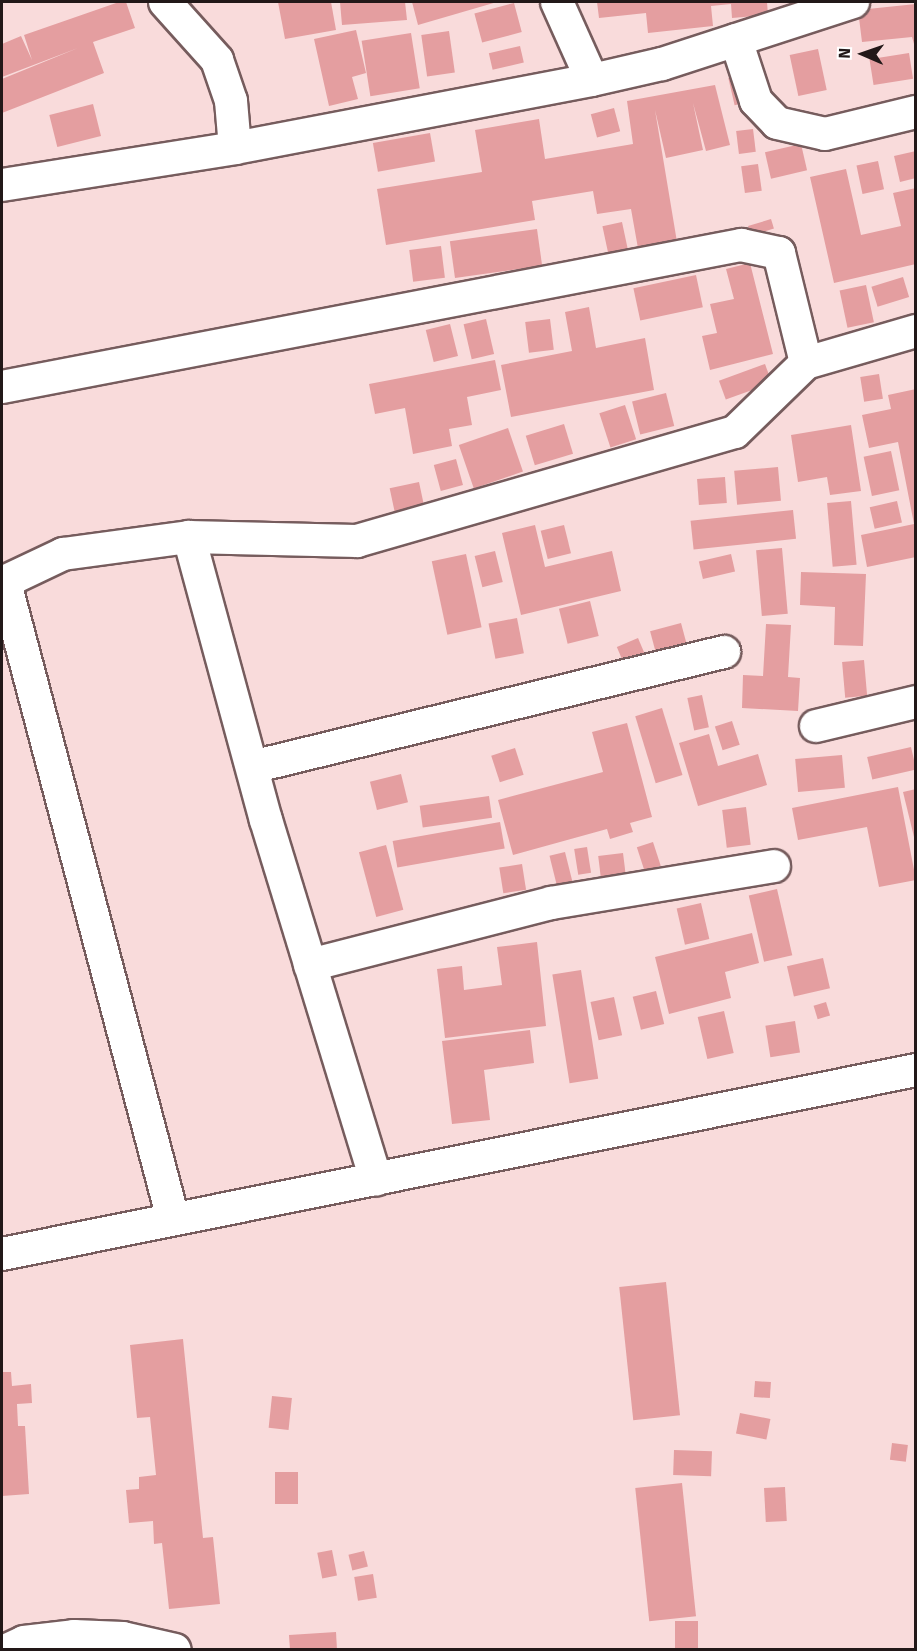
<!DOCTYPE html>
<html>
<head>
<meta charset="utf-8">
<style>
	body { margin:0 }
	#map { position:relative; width:917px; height:1651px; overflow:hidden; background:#f9dbdb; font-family:"Fira Sans",sans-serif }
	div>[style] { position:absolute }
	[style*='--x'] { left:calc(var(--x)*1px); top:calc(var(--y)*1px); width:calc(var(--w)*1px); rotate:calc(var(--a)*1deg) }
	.building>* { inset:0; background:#e49ea0; transform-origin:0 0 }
	.roads { filter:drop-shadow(2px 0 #765c5d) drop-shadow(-2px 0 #765c5d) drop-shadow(0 2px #765c5d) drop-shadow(0 -2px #765c5d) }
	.minor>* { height:32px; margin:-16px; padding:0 16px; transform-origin:16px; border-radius:16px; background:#fff }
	span { translate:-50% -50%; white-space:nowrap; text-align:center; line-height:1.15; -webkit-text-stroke:5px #fff; paint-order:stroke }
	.frame { position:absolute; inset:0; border:3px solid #221818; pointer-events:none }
	.north { position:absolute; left:833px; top:24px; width:60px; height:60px; -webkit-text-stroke:4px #fff; paint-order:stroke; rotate:272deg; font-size:16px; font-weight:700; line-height:24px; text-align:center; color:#221818 }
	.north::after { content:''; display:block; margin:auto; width:21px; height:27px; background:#221818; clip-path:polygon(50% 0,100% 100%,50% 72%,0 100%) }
</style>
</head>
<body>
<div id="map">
	<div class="building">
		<div style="clip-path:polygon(119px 2px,126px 2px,135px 28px,93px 42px,104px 73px,2px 113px,2px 79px,78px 48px,2px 77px,2px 44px,21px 36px,32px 60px,24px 35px)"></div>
		<div style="clip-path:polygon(278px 2px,331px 2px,336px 30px,285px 39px)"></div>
		<div style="clip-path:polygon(340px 2px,405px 2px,407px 20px,342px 25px)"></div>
		<div style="clip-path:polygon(412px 2px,497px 2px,418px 25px)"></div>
		<div style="clip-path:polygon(597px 2px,767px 2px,768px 15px,732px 18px,731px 4px,711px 6px,713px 26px,648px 33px,646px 13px,599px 18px)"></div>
		<div style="left:514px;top:3px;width:30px;height:41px;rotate:75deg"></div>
		<div style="clip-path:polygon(916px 4px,916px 51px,912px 37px,862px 42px,858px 10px)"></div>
		<div style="clip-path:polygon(356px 30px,366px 73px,352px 77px,358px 99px,329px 106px,314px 39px)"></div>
		<div style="left:449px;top:31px;width:42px;height:28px;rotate:82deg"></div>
		<div style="left:411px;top:33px;width:56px;height:50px;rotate:81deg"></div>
		<div style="left:520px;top:46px;width:17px;height:32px;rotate:77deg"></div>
		<div style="left:818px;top:49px;width:42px;height:29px;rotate:78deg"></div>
		<div style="left:909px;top:53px;width:26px;height:40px;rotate:81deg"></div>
		<div style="left:741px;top:75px;width:28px;height:13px;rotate:77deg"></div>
		<div style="clip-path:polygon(715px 85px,730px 145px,706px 151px,693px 103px,703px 150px,666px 158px,655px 110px,678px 248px,639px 254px,631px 209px,597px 214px,593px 191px,532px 201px,535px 220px,386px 245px,377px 189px,482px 172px,475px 130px,539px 119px,545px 159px,633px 144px,627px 101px)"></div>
		<div style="left:93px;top:104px;width:33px;height:45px;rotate:76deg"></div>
		<div style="left:614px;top:108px;width:24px;height:24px;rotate:75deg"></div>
		<div style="left:753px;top:129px;width:23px;height:17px;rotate:83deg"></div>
		<div style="left:430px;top:133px;width:29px;height:58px;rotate:80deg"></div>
		<div style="left:801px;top:144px;width:27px;height:37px;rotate:77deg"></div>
		<div style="clip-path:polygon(916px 151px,916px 178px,900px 182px,894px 156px)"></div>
		<div style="left:878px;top:161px;width:29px;height:22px;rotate:78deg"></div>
		<div style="left:758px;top:164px;width:27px;height:17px;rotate:82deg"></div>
		<div style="clip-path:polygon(846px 169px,861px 235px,901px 226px,893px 193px,916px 188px,916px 264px,834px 283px,810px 177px)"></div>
		<div style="left:771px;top:219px;width:10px;height:24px;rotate:73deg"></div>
		<div style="left:622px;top:222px;width:33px;height:20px;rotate:78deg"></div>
		<div style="left:537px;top:229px;width:37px;height:88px;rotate:82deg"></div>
		<div style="left:441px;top:246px;width:32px;height:32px;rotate:83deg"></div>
		<div style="clip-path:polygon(750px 263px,773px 354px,710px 370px,702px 336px,717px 333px,710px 304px,734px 299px,726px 269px)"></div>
		<div style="left:696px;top:275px;width:33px;height:64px;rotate:78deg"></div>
		<div style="left:903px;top:277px;width:21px;height:33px;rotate:73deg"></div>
		<div style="left:866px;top:285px;width:38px;height:27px;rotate:78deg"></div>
		<div style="clip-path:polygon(589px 307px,596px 348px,645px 338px,654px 390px,511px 417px,501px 365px,572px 351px,565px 312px)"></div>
		<div style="left:486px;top:319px;width:36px;height:23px;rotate:77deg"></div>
		<div style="left:550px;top:319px;width:31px;height:25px;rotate:83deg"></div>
		<div style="left:450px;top:324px;width:33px;height:25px;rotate:76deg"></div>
		<div style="clip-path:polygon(495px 360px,501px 390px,467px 397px,472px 425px,449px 429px,452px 446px,413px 454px,405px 408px,375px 414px,369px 384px)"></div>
		<div style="left:765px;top:364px;width:20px;height:49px;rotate:70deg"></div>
		<div style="left:879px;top:374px;width:25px;height:19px;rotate:81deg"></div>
		<div style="clip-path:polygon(916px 389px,916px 557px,867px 567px,861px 535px,914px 524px,898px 442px,869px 448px,862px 415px,891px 409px,888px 395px)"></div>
		<div style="left:666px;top:393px;width:34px;height:35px;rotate:76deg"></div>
		<div style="left:625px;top:405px;width:36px;height:27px;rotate:72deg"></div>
		<div style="left:564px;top:424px;width:31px;height:40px;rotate:73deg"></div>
		<div style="clip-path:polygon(851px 425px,861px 491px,830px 495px,827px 477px,798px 482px,791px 435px)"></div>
		<div style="left:508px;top:428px;width:46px;height:52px;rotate:71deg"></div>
		<div style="left:891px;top:451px;width:40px;height:28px;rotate:78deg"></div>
		<div style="left:456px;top:459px;width:27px;height:23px;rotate:75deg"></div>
		<div style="left:778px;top:467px;width:34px;height:44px;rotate:85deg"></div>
		<div style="left:725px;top:477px;width:26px;height:28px;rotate:86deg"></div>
		<div style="left:419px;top:482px;width:29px;height:30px;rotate:78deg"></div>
		<div style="left:851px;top:501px;width:64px;height:24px;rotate:85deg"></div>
		<div style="left:897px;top:501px;width:22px;height:28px;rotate:77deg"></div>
		<div style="left:793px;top:510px;width:29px;height:103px;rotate:84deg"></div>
		<div style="clip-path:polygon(535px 525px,545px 567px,612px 551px,621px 591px,521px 615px,502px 533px)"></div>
		<div style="left:564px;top:525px;width:29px;height:24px;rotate:76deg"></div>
		<div style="left:782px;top:548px;width:66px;height:26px;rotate:85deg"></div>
		<div style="left:495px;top:551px;width:32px;height:21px;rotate:76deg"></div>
		<div style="left:466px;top:554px;width:75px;height:35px;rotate:78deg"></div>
		<div style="left:731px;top:554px;width:18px;height:33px;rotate:77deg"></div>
		<div style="clip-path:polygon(801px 572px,866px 574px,863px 646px,834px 645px,835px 607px,800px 605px)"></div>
		<div style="left:590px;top:601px;width:36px;height:32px;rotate:76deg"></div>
		<div style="left:517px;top:618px;width:36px;height:29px;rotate:79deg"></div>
		<div style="left:681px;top:623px;width:28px;height:32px;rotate:75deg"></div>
		<div style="clip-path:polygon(766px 624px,791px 625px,788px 677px,800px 678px,798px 711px,742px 708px,743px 675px,763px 676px)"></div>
		<div style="left:638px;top:638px;width:25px;height:23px;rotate:67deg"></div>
		<div style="left:864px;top:660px;width:36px;height:22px;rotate:85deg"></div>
		<div style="left:702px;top:695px;width:33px;height:15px;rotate:78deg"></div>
		<div style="left:662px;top:708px;width:70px;height:28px;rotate:73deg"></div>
		<div style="left:732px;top:721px;width:25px;height:18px;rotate:72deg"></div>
		<div style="clip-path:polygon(627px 723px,652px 817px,630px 823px,633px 832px,610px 839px,607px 829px,513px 855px,498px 800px,603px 772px,592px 732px)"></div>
		<div style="clip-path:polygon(709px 734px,718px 766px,758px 754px,767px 785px,698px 806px,679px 743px)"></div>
		<div style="left:911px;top:747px;width:23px;height:45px;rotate:77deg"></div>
		<div style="left:515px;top:748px;width:28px;height:25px;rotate:72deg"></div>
		<div style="left:842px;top:755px;width:33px;height:47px;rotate:85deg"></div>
		<div style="left:401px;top:774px;width:29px;height:32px;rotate:76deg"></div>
		<div style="clip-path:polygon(898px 787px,916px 880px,879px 887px,867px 827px,798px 840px,792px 808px)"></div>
		<div style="clip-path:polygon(916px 789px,916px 841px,915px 841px,903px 792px)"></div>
		<div style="left:489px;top:796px;width:22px;height:70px;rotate:82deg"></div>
		<div style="left:746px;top:807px;width:38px;height:24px;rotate:83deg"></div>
		<div style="left:500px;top:822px;width:27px;height:109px;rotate:80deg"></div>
		<div style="left:653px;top:842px;width:25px;height:17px;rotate:72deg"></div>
		<div style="left:386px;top:845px;width:67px;height:28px;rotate:75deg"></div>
		<div style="left:587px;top:847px;width:26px;height:13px;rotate:81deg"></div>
		<div style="left:565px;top:852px;width:34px;height:16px;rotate:76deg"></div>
		<div style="left:623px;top:853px;width:24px;height:25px;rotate:83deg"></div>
		<div style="left:522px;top:864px;width:26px;height:23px;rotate:81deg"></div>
		<div style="left:777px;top:889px;width:68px;height:29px;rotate:77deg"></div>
		<div style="left:701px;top:903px;width:37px;height:25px;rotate:77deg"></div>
		<div style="clip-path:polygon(752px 933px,759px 963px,725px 972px,731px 998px,669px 1014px,655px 957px)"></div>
		<div style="clip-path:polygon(537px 942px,546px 1026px,445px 1038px,437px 969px,462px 966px,464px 990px,502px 985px,497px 947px)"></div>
		<div style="left:823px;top:958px;width:31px;height:37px;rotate:77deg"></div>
		<div style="left:581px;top:970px;width:110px;height:29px;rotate:81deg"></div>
		<div style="left:656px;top:991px;width:34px;height:24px;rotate:76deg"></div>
		<div style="left:614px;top:997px;width:39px;height:24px;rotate:78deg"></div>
		<div style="left:826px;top:1002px;width:14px;height:13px;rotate:73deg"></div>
		<div style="left:724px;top:1011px;width:43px;height:27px;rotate:77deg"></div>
		<div style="left:795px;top:1021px;width:32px;height:30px;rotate:81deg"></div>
		<div style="clip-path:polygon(530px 1030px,534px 1063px,484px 1070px,490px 1120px,452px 1124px,442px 1041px)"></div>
		<div style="left:666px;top:1282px;width:134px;height:47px;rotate:84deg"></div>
		<div style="clip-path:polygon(183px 1339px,203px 1538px,213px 1537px,220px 1604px,169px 1609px,162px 1543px,154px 1544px,153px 1521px,129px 1523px,126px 1490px,139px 1489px,139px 1477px,156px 1475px,150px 1417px,137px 1418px,130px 1345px)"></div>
		<div style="clip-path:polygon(2px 1372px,11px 1372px,12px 1386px,31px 1384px,32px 1403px,17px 1404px,18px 1426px,25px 1426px,29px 1494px,2px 1496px)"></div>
		<div style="left:755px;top:1381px;width:16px;height:16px;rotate:4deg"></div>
		<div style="left:272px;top:1396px;width:20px;height:32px;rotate:6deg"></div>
		<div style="left:740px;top:1413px;width:31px;height:21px;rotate:11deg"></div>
		<div style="left:892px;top:1443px;width:16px;height:17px;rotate:7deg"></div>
		<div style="left:674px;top:1450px;width:38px;height:25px;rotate:2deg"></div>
		<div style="left:275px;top:1472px;width:23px;height:32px"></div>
		<div style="left:682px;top:1483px;width:134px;height:47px;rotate:84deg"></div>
		<div style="left:785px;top:1487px;width:34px;height:21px;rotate:87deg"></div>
		<div style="left:332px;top:1550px;width:26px;height:15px;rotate:79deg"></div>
		<div style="left:364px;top:1551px;width:16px;height:16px;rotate:76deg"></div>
		<div style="left:373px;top:1574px;width:24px;height:19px;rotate:81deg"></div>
		<div style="left:675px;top:1621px;width:23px;height:29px"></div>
		<div style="clip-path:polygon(336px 1632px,337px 1650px,290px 1650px,289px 1635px)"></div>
	</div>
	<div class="roads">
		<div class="minor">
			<div style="--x:165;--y:2;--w:78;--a:48.1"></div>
			<div style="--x:217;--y:60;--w:43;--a:71.1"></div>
			<div style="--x:231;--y:101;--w:47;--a:85.1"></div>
			<div style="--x:557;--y:2;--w:85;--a:65.8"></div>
			<div style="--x:736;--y:40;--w:64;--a:71.8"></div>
			<div style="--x:756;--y:101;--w:30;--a:46"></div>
			<div style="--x:777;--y:123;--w:49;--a:12.9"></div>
			<div style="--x:825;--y:134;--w:94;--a:-13.6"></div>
			<div style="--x:2;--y:185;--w:236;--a:-9"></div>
			<div style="--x:235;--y:148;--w:363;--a:-10.8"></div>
			<div style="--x:592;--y:80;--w:72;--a:-12.9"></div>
			<div style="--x:662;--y:64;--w:201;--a:-18"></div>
			<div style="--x:2;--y:387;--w:753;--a:-10.88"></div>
			<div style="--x:741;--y:245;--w:39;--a:12"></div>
			<div style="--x:779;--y:253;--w:113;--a:76.2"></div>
			<div style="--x:189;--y:537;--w:293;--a:74.8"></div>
			<div style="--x:266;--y:820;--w:376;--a:73"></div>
			<div style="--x:2;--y:583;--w:68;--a:-25.4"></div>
			<div style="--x:63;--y:554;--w:127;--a:-7.7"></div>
			<div style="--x:189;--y:537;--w:168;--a:1.4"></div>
			<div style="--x:357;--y:541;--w:393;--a:-16.1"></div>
			<div style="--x:735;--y:432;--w:99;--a:-44.2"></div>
			<div style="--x:806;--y:363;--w:115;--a:-16.2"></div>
			<div style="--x:5;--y:583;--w:658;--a:75.2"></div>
			<div style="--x:816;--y:726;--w:103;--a:-13.5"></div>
			<div style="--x:252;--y:767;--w:486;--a:-13.7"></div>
			<div style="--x:310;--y:965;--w:249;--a:-14.4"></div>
			<div style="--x:551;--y:903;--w:226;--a:-9.4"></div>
			<div style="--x:2;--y:1254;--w:932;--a:-11.38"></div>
			<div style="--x:7;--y:1650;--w:19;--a:-25"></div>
			<div style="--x:24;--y:1642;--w:50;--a:-6.8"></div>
			<div style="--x:74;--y:1636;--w:49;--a:2.3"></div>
			<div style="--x:123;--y:1638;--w:53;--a:13"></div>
		</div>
	</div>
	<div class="frame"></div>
	<div class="north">N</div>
</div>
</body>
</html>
